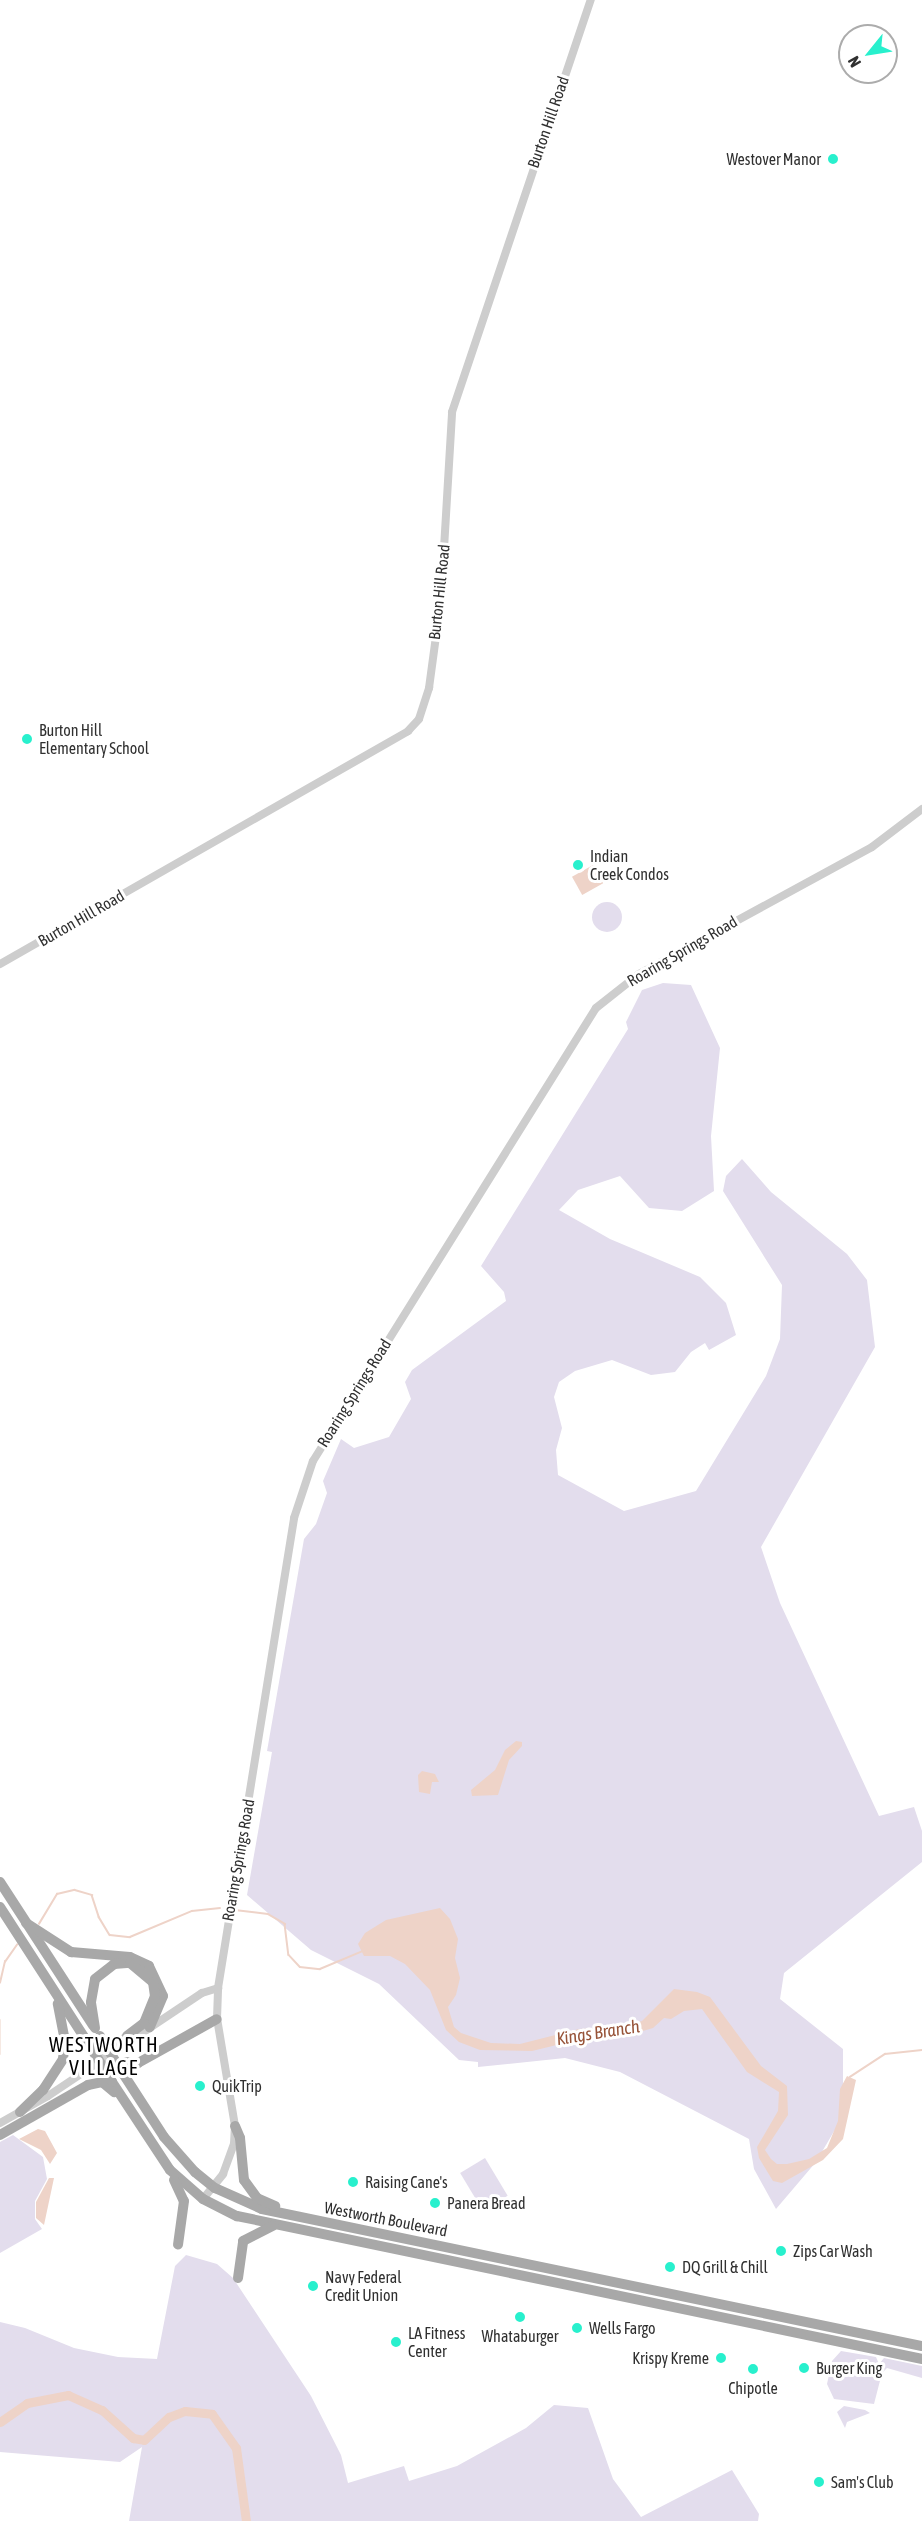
<!DOCTYPE html>
<html>
<head>
<meta charset="utf-8">
<style>
	body { margin:0 }
	#map { position:relative; width:922px; height:2521px; overflow:hidden; background:#fff; font-family:"Asap Condensed",sans-serif }
	div>[style] { position:absolute }
	[style*='--x'] { left:calc(var(--x)*1px); top:calc(var(--y)*1px); width:calc(var(--w)*1px); rotate:calc(var(--a)*1deg) }
	.green>* { inset:0; background:#e3dded; transform-origin:0 0 }
	.round { border-radius:50% }
	.water>* { inset:0; background:#eed3c8; transform-origin:0 0 }
	.stream>* { height:1.5px; margin:-0.75px; padding:0 0.75px; transform-origin:0.75px; border-radius:0.75px; background:#eed3c8 }
	.river>* { height:9px; margin:-4.5px; padding:0 4.5px; transform-origin:4.5px; border-radius:4.5px; background:#eed3c8 }
	.minor>* { height:8px; margin:-4px; padding:0 4px; transform-origin:4px; border-radius:4px; background:#cdcdcd }
	.major>* { height:10px; margin:-5px; padding:0 5px; transform-origin:5px; border-radius:5px; background:#a8a8a8 }
	.major-bridge>* { height:10px; margin:-5px; padding:0 5px; transform-origin:5px; border-radius:5px; background:#a8a8a8 }
	.dots>* { width:16px; height:16px; translate:-50% -50%; box-sizing:border-box; border:3px solid #fff; border-radius:50% }
	span { translate:-50% -50%; white-space:nowrap; text-align:center; line-height:1.15; -webkit-text-stroke:6px #fff; paint-order:stroke }
	.street-label { font-size:16px; color:#303030 }
	.poi-label { font-size:16px; color:#303030 }
	.right { translate:-100% -50%; text-align:right }
	.left { translate:0 -50%; text-align:left }
	.water-label { font-size:18px; color:#975338; font-style:italic }
	.quarter-label { font-size:20px; color:#000; letter-spacing:1.5px }
	.north { position:absolute; left:838px; top:24px; width:60px; height:60px; box-sizing:border-box; background:#fff; border:2px solid #acacac; border-radius:50%; rotate:240deg; font-size:16px; font-weight:700; line-height:24px; text-align:center; color:#303030 }
	.north::after { content:''; display:block; margin:auto; width:21px; height:27px; background:#28f0cd; clip-path:polygon(50% 0,100% 100%,50% 72%,0 100%) }
</style>
</head>
<body>
<div id="map">
	<div class="green">
		<div class="round" style="left:592px;top:902px;width:30px;height:30px"></div>
		<div style="clip-path:polygon(663px 983px,691px 985px,720px 1048px,711px 1136px,714px 1191px,682px 1211px,649px 1208px,620px 1176px,578px 1190px,559px 1210px,610px 1239px,700px 1277px,726px 1303px,736px 1335px,709px 1350px,705px 1343px,691px 1352px,675px 1372px,651px 1375px,612px 1360px,575px 1371px,559px 1382px,554px 1397px,562px 1428px,556px 1450px,558px 1475px,624px 1511px,696px 1491px,766px 1376px,780px 1339px,782px 1285px,723px 1191px,726px 1176px,742px 1159px,771px 1192px,847px 1254px,867px 1280px,875px 1347px,761px 1547px,780px 1603px,879px 1816px,914px 1807px,922px 1831px,922px 1862px,784px 1973px,780px 1999px,843px 2049px,843px 2116px,816px 2162px,776px 2209px,754px 2169px,749px 2139px,620px 2072px,565px 2058px,478px 2067px,478px 2062px,459px 2060px,379px 1984px,311px 1950px,247px 1895px,272px 1752px,267px 1751px,304px 1539px,316px 1524px,327px 1493px,323px 1481px,341px 1439px,354px 1448px,389px 1437px,411px 1399px,405px 1382px,412px 1370px,506px 1301px,504px 1292px,481px 1266px,628px 1029px,626px 1022px,642px 990px)"></div>
		<div style="clip-path:polygon(13px 2135px,43px 2157px,47px 2179px,35px 2201px,35px 2219px,42px 2229px,0 2253px,0 2142px)"></div>
		<div style="left:485px;top:2158px;width:44px;height:29px;rotate:59deg"></div>
		<div style="clip-path:polygon(186px 2255px,217px 2264px,233px 2278px,311px 2396px,341px 2455px,348px 2483px,404px 2466px,409px 2481px,457px 2466px,526px 2428px,554px 2405px,588px 2408px,613px 2479px,641px 2517px,732px 2470px,759px 2514px,758px 2521px,129px 2521px,142px 2447px,120px 2462px,0 2452px,0 2322px,25px 2328px,74px 2348px,118px 2357px,157px 2359px,175px 2266px)"></div>
		<div style="clip-path:polygon(841px 2351px,876px 2357px,879px 2364px,884px 2358px,922px 2366px,922px 2378px,887px 2368px,882px 2373px,874px 2404px,834px 2399px,827px 2384px,832px 2361px)"></div>
		<div style="clip-path:polygon(844px 2406px,865px 2410px,870px 2413px,847px 2422px,845px 2428px,837px 2412px)"></div>
	</div>
	<div class="water">
		<div style="left:593px;top:865px;width:21px;height:24px;rotate:61deg"></div>
		<div style="clip-path:polygon(516px 1741px,522px 1742px,522px 1746px,509px 1760px,498px 1795px,472px 1796px,471px 1790px,495px 1770px,505px 1750px)"></div>
		<div style="clip-path:polygon(422px 1771px,435px 1774px,439px 1782px,432px 1782px,430px 1794px,419px 1792px,418px 1775px)"></div>
		<div style="clip-path:polygon(440px 1908px,450px 1919px,458px 1939px,455px 1958px,460px 1978px,456px 1995px,448px 2007px,454px 2027px,461px 2033px,491px 2043px,520px 2044px,579px 2029px,623px 2027px,642px 2021px,674px 1989px,697px 1992px,710px 1997px,761px 2066px,787px 2086px,788px 2115px,765px 2150px,771px 2159px,777px 2164px,787px 2164px,809px 2159px,827px 2148px,838px 2121px,840px 2089px,847px 2076px,856px 2080px,843px 2139px,823px 2160px,782px 2183px,773px 2181px,759px 2158px,757px 2147px,778px 2111px,779px 2092px,747px 2072px,702px 2009px,684px 2011px,671px 2019px,664px 2018px,653px 2028px,626px 2036px,581px 2039px,532px 2051px,480px 2050px,459px 2042px,446px 2030px,430px 1990px,405px 1964px,390px 1956px,364px 1956px,358px 1944px,365px 1933px,386px 1920px)"></div>
		<div style="clip-path:polygon(38px 2129px,45px 2131px,57px 2153px,50px 2164px,41px 2150px,19px 2139px)"></div>
		<div style="clip-path:polygon(49px 2178px,54px 2178px,44px 2225px,36px 2218px,36px 2202px)"></div>
	</div>
	<div class="stream">
		<div style="--x:235;--y:1910;--w:33;--a:7"></div>
		<div style="--x:268;--y:1914;--w:20;--a:30"></div>
		<div style="--x:285;--y:1924;--w:31;--a:83"></div>
		<div style="--x:289;--y:1955;--w:16;--a:47"></div>
		<div style="--x:300;--y:1967;--w:20;--a:6"></div>
		<div style="--x:320;--y:1969;--w:47;--a:-22.7"></div>
		<div style="--x:39;--y:1924;--w:35;--a:-59"></div>
		<div style="--x:57;--y:1894;--w:18;--a:-13"></div>
		<div style="--x:75;--y:1890;--w:18;--a:16"></div>
		<div style="--x:92;--y:1895;--w:23;--a:72"></div>
		<div style="--x:99;--y:1917;--w:21;--a:59"></div>
		<div style="--x:110;--y:1935;--w:20;--a:6"></div>
		<div style="--x:130;--y:1937;--w:67;--a:-22.8"></div>
		<div style="--x:192;--y:1911;--w:28;--a:-6"></div>
		<div style="--x:0;--y:1983;--w:22;--a:-77"></div>
		<div style="--x:5;--y:1962;--w:21;--a:-55"></div>
		<div style="--x:0;--y:2020;--w:34;--a:90"></div>
		<div style="--x:850;--y:2077;--w:42;--a:-33.3"></div>
		<div style="--x:885;--y:2054;--w:37;--a:-6"></div>
	</div>
	<div class="river">
		<div style="--x:0;--y:2422;--w:33;--a:-35"></div>
		<div style="--x:27;--y:2403;--w:42;--a:-11"></div>
		<div style="--x:68;--y:2395;--w:37;--a:24"></div>
		<div style="--x:102;--y:2410;--w:42;--a:42.1"></div>
		<div style="--x:133;--y:2438;--w:11;--a:10"></div>
		<div style="--x:144;--y:2440;--w:34;--a:-43"></div>
		<div style="--x:169;--y:2417;--w:17;--a:-21"></div>
		<div style="--x:185;--y:2411;--w:27;--a:6"></div>
		<div style="--x:212;--y:2414;--w:42;--a:54.8"></div>
		<div style="--x:236;--y:2448;--w:74;--a:82.2"></div>
	</div>
	<div class="minor">
		<div style="--x:0;--y:964;--w:470;--a:-29.7"></div>
		<div style="--x:408;--y:731;--w:16;--a:-47"></div>
		<div style="--x:419;--y:719;--w:33;--a:-72"></div>
		<div style="--x:429;--y:688;--w:90;--a:-82.3"></div>
		<div style="--x:441;--y:599;--w:187;--a:-86.6"></div>
		<div style="--x:452;--y:412;--w:435;--a:-71.4"></div>
		<div style="--x:94;--y:2059;--w:40;--a:-34.9"></div>
		<div style="--x:0;--y:2123;--w:55;--a:-29.4"></div>
		<div style="--x:48;--y:2096;--w:185;--a:-33.8"></div>
		<div style="--x:202;--y:1993;--w:17;--a:-17"></div>
		<div style="--x:203;--y:2199;--w:32;--a:-51"></div>
		<div style="--x:223;--y:2174;--w:32;--a:-70"></div>
		<div style="--x:234;--y:2144;--w:18;--a:-87"></div>
		<div style="--x:235;--y:2126;--w:109;--a:-99.5"></div>
		<div style="--x:217;--y:2019;--w:31;--a:-88"></div>
		<div style="--x:218;--y:1988;--w:476;--a:-80.8"></div>
		<div style="--x:294;--y:1518;--w:60;--a:-71.6"></div>
		<div style="--x:313;--y:1461;--w:534;--a:-58.01"></div>
		<div style="--x:596;--y:1008;--w:55;--a:-38.3"></div>
		<div style="--x:639;--y:974;--w:265;--a:-28.6"></div>
		<div style="--x:872;--y:847;--w:63;--a:-37.2"></div>
	</div>
	<div class="major">
		<div style="--x:0;--y:1882;--w:171;--a:57"></div>
		<div style="--x:0;--y:1907;--w:171;--a:57.1"></div>
		<div style="--x:26;--y:1923;--w:54;--a:32.8"></div>
		<div style="--x:71;--y:1952;--w:59;--a:4.8"></div>
		<div style="--x:130;--y:1957;--w:21;--a:25"></div>
		<div style="--x:149;--y:1966;--w:33;--a:65"></div>
		<div style="--x:163;--y:1996;--w:34;--a:113"></div>
		<div style="--x:95;--y:2028;--w:26;--a:-99"></div>
		<div style="--x:91;--y:2002;--w:23;--a:-80"></div>
		<div style="--x:95;--y:1979;--w:24;--a:-38"></div>
		<div style="--x:114;--y:1964;--w:16;--a:-4"></div>
		<div style="--x:130;--y:1963;--w:30;--a:40"></div>
		<div style="--x:153;--y:1982;--w:14;--a:82"></div>
		<div style="--x:155;--y:1996;--w:29;--a:112"></div>
		<div style="--x:144;--y:2023;--w:21;--a:143"></div>
		<div style="--x:126;--y:2062;--w:12;--a:5"></div>
		<div style="--x:138;--y:2063;--w:90;--a:-29.1"></div>
		<div style="--x:122;--y:2072;--w:77;--a:57.1"></div>
		<div style="--x:164;--y:2137;--w:47;--a:48.5"></div>
		<div style="--x:195;--y:2172;--w:26;--a:39"></div>
		<div style="--x:215;--y:2188;--w:51;--a:24.1"></div>
		<div style="--x:262;--y:2209;--w:674;--a:11.73"></div>
		<div style="--x:112;--y:2082;--w:105;--a:56.6"></div>
		<div style="--x:170;--y:2170;--w:44;--a:41.3"></div>
		<div style="--x:203;--y:2199;--w:38;--a:27"></div>
		<div style="--x:237;--y:2216;--w:700;--a:11.79"></div>
		<div style="--x:20;--y:2112;--w:32;--a:-44"></div>
		<div style="--x:43;--y:2090;--w:37;--a:-57"></div>
		<div style="--x:63;--y:2059;--w:18;--a:-84"></div>
		<div style="--x:65;--y:2041;--w:38;--a:-101"></div>
		<div style="--x:235;--y:2126;--w:13;--a:67"></div>
		<div style="--x:240;--y:2138;--w:42;--a:84.6"></div>
		<div style="--x:244;--y:2180;--w:22;--a:54"></div>
		<div style="--x:257;--y:2198;--w:20;--a:24"></div>
		<div style="--x:0;--y:2135;--w:101;--a:-29.6"></div>
		<div style="--x:88;--y:2085;--w:14;--a:-12"></div>
		<div style="--x:102;--y:2082;--w:16;--a:40"></div>
		<div style="--x:174;--y:2180;--w:23;--a:65"></div>
		<div style="--x:184;--y:2201;--w:44;--a:97.8"></div>
		<div style="--x:238;--y:2278;--w:37;--a:-82"></div>
		<div style="--x:243;--y:2241;--w:34;--a:-27"></div>
	</div>
	<div class="major-bridge">
		<div style="--x:100;--y:2036;--w:42;--a:58.6"></div>
		<div style="--x:93;--y:2051;--w:36;--a:58"></div>
	</div>
	<div class="dots">
		<div style="left:833px;top:159px;background:#28f0cd"></div>
		<div style="left:27px;top:739px;background:#28f0cd"></div>
		<div style="left:578px;top:865px;background:#28f0cd"></div>
		<div style="left:200px;top:2086px;background:#28f0cd"></div>
		<div style="left:353px;top:2182px;background:#28f0cd"></div>
		<div style="left:435px;top:2203px;background:#28f0cd"></div>
		<div style="left:781px;top:2251px;background:#28f0cd"></div>
		<div style="left:670px;top:2267px;background:#28f0cd"></div>
		<div style="left:313px;top:2286px;background:#28f0cd"></div>
		<div style="left:520px;top:2317px;background:#28f0cd"></div>
		<div style="left:577px;top:2328px;background:#28f0cd"></div>
		<div style="left:396px;top:2342px;background:#28f0cd"></div>
		<div style="left:721px;top:2358px;background:#28f0cd"></div>
		<div style="left:804px;top:2368px;background:#28f0cd"></div>
		<div style="left:753px;top:2369px;background:#28f0cd"></div>
		<div style="left:819px;top:2482px;background:#28f0cd"></div>
	</div>
	<div class="street-label">
		<span style="left:548px;top:122px;rotate:-71deg">Burton Hill Road</span>
		<span style="left:439px;top:592px;rotate:-84deg">Burton Hill Road</span>
		<span style="left:81px;top:918px;rotate:-30deg">Burton Hill Road</span>
		<span style="left:682px;top:951px;rotate:-30deg">Roaring Springs Road</span>
		<span style="left:354px;top:1393px;rotate:-58deg">Roaring Springs Road</span>
		<span style="left:238px;top:1860px;rotate:-80deg">Roaring Springs Road</span>
		<span style="left:386px;top:2219px;rotate:11deg">Westworth Boulevard</span>
	</div>
	<div class="poi-label">
		<span class="right" style="left:821px;top:159px">Westover Manor</span>
		<span class="left" style="left:39px;top:739px">Burton Hill<br>Elementary School</span>
		<span class="left" style="left:590px;top:865px">Indian<br>Creek Condos</span>
		<span class="left" style="left:212px;top:2086px">QuikTrip</span>
		<span class="left" style="left:365px;top:2182px">Raising Cane's</span>
		<span class="left" style="left:447px;top:2203px">Panera Bread</span>
		<span class="left" style="left:793px;top:2251px">Zips Car Wash</span>
		<span class="left" style="left:682px;top:2267px">DQ Grill &amp; Chill</span>
		<span class="left" style="left:325px;top:2286px">Navy Federal<br>Credit Union</span>
		<span class="left" style="left:589px;top:2328px">Wells Fargo</span>
		<span class="left" style="left:408px;top:2342px">LA Fitness<br>Center</span>
		<span style="left:520px;top:2336px">Whataburger</span>
		<span class="right" style="left:709px;top:2358px">Krispy Kreme</span>
		<span class="left" style="left:816px;top:2368px">Burger King</span>
		<span style="left:753px;top:2388px">Chipotle</span>
		<span class="left" style="left:831px;top:2482px">Sam's Club</span>
	</div>
	<div class="water-label">
		<span style="left:598px;top:2033px;rotate:-9deg">Kings Branch</span>
	</div>
	<div class="quarter-label">
		<span style="left:104px;top:2056px">WESTWORTH<br>VILLAGE</span>
	</div>
	<div class="north">N</div>
</div>
</body>
</html>
